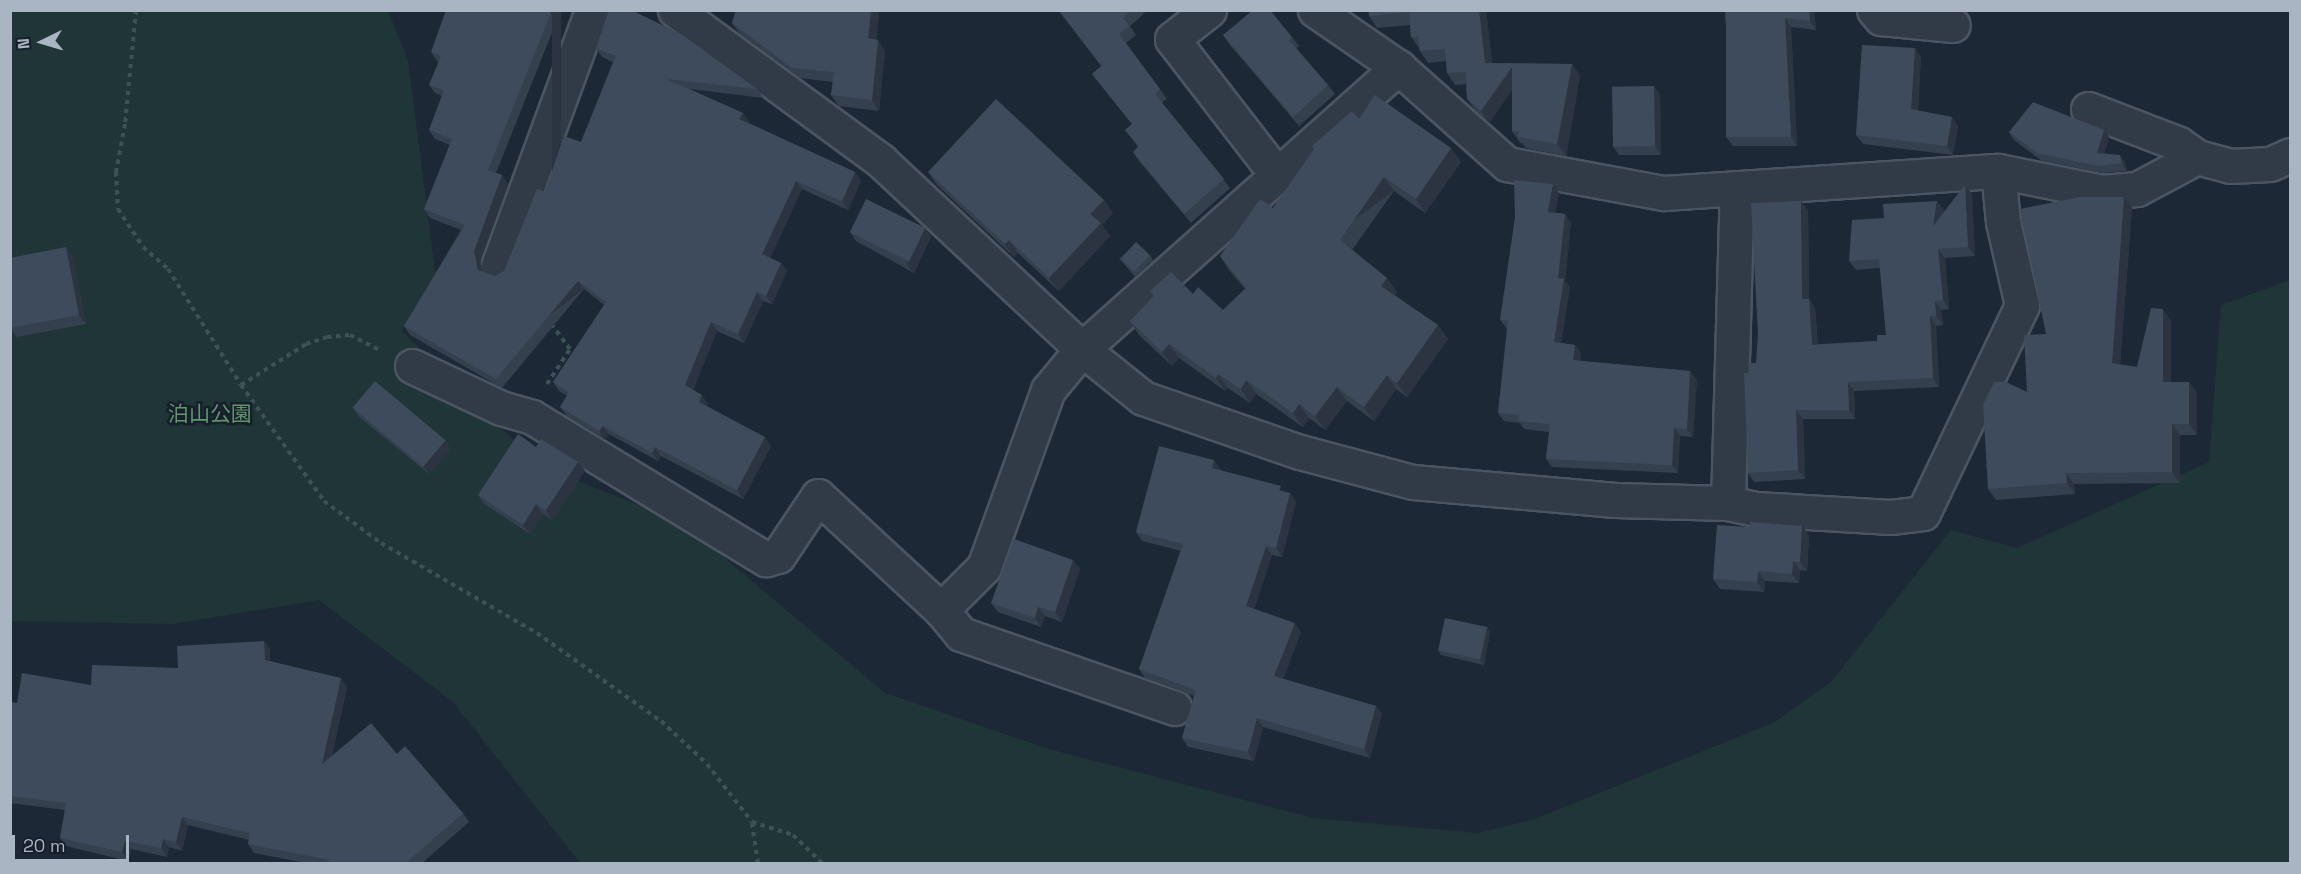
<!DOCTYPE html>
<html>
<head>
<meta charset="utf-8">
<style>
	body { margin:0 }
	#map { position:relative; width:2301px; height:874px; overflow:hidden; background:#1d2836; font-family:"Space Grotesk","Noto Sans JP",sans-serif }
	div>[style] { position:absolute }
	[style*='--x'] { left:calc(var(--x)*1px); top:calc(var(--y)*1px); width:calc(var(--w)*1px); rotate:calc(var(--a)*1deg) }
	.green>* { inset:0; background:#1f3537 }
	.path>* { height:4px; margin-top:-2px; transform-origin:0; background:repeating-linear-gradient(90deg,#3c5255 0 4.5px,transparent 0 9px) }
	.roads { filter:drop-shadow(2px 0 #4b5562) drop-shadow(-2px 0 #4b5562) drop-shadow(0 2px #4b5562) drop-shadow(0 -2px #4b5562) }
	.minor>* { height:33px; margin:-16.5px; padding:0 16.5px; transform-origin:16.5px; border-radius:16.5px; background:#313a47 }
	.wall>* { inset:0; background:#35404f }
	.shaded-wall>* { inset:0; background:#2b3440; transform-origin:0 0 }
	.building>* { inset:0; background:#3e4b5c; transform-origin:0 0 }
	span { translate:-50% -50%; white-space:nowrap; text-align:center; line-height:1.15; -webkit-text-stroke:5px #161f2b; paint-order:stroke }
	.park-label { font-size:21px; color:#61956c }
	.frame { position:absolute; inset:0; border:12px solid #aab5c4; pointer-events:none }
	.north { position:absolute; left:12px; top:12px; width:60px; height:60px; -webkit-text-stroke:4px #161f2b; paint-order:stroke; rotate:265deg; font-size:16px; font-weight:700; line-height:24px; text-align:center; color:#aab5c4 }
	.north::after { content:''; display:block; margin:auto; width:21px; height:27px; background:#aab5c4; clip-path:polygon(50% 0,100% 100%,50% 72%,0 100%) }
	.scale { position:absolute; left:12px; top:835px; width:117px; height:27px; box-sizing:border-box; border:3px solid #aab5c4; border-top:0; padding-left:8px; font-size:18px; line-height:21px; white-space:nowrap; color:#aab5c4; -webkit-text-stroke:4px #161f2b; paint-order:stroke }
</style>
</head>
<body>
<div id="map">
	<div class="green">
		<div style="clip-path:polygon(11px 11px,388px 11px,408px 60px,436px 278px,402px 331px,540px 466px,682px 522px,885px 693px,1049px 749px,1313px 818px,1478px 833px,1535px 819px,1775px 722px,1831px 682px,1951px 530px,2017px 548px,2209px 462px,2221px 305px,2290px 280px,2290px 863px,580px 863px,453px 702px,319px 600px,173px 624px,11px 621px)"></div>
	</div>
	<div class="path">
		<div style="--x:136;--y:10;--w:115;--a:95.5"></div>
		<div style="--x:125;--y:124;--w:49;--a:100.6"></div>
		<div style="--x:116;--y:172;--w:37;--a:87"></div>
		<div style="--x:118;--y:209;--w:45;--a:56.7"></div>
		<div style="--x:143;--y:247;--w:33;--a:41"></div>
		<div style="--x:168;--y:269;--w:137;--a:57.8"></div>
		<div style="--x:241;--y:385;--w:143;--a:54.4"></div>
		<div style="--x:324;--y:501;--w:71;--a:36.4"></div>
		<div style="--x:381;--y:543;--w:180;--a:30"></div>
		<div style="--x:537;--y:633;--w:152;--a:35.4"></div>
		<div style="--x:661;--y:721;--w:63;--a:43.1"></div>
		<div style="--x:707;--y:764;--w:73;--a:52.2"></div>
		<div style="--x:752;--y:822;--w:43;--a:17.6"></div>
		<div style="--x:793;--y:835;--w:42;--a:44"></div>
		<div style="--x:547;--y:384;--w:42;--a:-56.7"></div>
		<div style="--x:570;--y:349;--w:31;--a:-127"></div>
		<div style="--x:241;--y:385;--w:77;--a:-32.2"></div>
		<div style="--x:306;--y:344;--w:22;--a:-18"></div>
		<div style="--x:327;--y:337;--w:23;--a:-5"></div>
		<div style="--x:350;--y:335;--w:33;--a:27"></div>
		<div style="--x:752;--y:823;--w:41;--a:81.7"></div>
	</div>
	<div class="roads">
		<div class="minor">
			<div style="--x:675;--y:10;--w:255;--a:36.2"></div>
			<div style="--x:881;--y:161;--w:275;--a:43.1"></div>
			<div style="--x:1082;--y:349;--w:78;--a:38.8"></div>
			<div style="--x:1143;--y:398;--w:166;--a:19"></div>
			<div style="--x:1300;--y:452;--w:117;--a:14.9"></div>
			<div style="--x:1413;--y:482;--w:203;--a:5.1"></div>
			<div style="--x:1615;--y:500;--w:113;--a:1.5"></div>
			<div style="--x:1728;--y:503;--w:29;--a:12"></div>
			<div style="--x:1756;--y:509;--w:135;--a:3.4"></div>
			<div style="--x:1891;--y:517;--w:32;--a:-7"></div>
			<div style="--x:1923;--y:513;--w:230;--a:-64.5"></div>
			<div style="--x:2022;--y:305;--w:85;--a:-102.9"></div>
			<div style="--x:2003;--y:222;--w:51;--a:-95.6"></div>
			<div style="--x:1209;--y:10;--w:47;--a:141.9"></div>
			<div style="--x:1172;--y:39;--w:172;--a:52.3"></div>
			<div style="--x:1315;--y:10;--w:101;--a:34.5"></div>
			<div style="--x:1398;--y:67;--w:146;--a:41.7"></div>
			<div style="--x:1507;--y:164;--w:160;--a:10.5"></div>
			<div style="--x:1664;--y:193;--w:335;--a:-3.8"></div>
			<div style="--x:1998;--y:171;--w:106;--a:11.4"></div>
			<div style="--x:2102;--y:192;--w:35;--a:-5"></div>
			<div style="--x:2137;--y:189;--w:68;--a:-28.1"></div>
			<div style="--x:2197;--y:157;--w:35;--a:15"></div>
			<div style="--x:2231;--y:166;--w:39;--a:-3"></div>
			<div style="--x:2270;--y:164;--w:22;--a:-24"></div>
			<div style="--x:1874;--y:10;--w:11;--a:49"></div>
			<div style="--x:1881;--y:18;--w:72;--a:5.6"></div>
			<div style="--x:2088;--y:109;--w:97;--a:21"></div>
			<div style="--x:2179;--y:144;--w:22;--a:36"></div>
			<div style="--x:498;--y:266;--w:273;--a:-69.8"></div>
			<div style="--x:412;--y:366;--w:98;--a:25.3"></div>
			<div style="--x:501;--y:408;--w:32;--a:16"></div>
			<div style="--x:532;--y:417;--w:274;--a:31.3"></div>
			<div style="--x:766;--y:559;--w:12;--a:-14"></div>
			<div style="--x:778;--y:556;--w:72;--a:-56.3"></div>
			<div style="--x:818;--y:496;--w:168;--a:42.8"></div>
			<div style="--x:941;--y:610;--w:31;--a:50"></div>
			<div style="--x:961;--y:634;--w:226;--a:19.1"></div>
			<div style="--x:1728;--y:503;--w:315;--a:-88.4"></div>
			<div style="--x:941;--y:610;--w:61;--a:-45"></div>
			<div style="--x:984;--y:567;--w:188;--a:-70.1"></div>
			<div style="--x:1048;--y:390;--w:53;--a:-50.3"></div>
			<div style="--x:1082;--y:349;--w:424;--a:-41.7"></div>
		</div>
	</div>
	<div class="wall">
		<div style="clip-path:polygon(561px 10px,496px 173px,502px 175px,508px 184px,480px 260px,483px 272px,495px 276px,504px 271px,545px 192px,581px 142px,613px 62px,602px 57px,596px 48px,757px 89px,763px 98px,690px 89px,743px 113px,749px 122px,749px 123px,855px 172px,861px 181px,848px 210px,802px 189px,770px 258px,781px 263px,787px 271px,772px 304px,763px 301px,744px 343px,717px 331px,693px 390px,708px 404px,707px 406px,771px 446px,743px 499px,661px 456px,658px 461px,609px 434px,605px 440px,567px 416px,560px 407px,567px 396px,559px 391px,553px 382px,604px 305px,584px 289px,502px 388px,410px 335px,404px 326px,461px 230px,430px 218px,424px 209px,450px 145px,435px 139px,429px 130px,442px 96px,435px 93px,429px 85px,439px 62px,437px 61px,431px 52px)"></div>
		<div style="clip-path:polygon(736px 10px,876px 10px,879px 14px,876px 40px,878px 40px,885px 51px,879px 111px,839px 106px,831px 95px,833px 82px,800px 78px,740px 34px,732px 23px)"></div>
		<div style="clip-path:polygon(1058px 10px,1148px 10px,1130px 26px,1136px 35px,1126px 43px,1167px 99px,1161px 103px,1230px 188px,1191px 223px,1139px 161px,1133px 152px,1138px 147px,1125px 130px,1132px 124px,1092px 74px,1101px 66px)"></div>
		<div style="clip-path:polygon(1368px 10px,1486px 10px,1492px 63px,1572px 64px,1580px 76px,1566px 156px,1526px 148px,1522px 143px,1520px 143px,1512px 131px,1512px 90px,1489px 123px,1475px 110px,1467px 99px,1466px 84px,1455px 85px,1447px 73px,1446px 61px,1428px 63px,1420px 51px,1419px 48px,1411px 37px,1410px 25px,1377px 28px,1369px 16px)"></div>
		<div style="clip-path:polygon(1725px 10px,1814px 10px,1816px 30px,1791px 27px,1797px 146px,1733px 146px,1726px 137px,1726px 26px)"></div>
		<div style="clip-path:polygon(1223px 35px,1292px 37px,1299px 46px,1296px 48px,1328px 85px,1335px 94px,1299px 126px,1230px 45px)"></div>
		<div style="clip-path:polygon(1915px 48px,1921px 57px,1918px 111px,1958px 126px,1953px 155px,1863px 144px,1856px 135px)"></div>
		<div style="clip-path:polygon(1654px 86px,1660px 95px,1661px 155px,1619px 155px,1613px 146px)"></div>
		<div style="clip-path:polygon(1359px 119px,1451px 148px,1461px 162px,1425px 213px,1394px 191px,1352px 250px,1387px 278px,1397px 292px,1394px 295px,1438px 325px,1448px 339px,1407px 397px,1396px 389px,1374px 421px,1347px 401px,1325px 430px,1309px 418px,1303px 427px,1256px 394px,1250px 403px,1228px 388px,1225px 391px,1179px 358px,1172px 366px,1139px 335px,1130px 321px,1154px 296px,1150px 291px,1193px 294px,1223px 310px,1245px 289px,1229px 270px,1220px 256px,1273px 208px)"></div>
		<div style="clip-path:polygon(2104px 130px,2109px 137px,2104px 154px,2125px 162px,2127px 171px,2103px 173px,2042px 161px,2014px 140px,2009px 132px)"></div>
		<div style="clip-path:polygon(928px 172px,1104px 200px,1113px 213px,1102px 225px,1110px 236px,1059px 291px,1018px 253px,1014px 257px,937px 185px)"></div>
		<div style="clip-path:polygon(1965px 185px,1972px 194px,1975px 256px,1945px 258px,1949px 309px,1941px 310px,1943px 325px,1936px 326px,1939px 387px,1854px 391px,1855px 419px,1803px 419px,1805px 479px,1754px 482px,1748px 473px,1749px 373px,1756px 363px,1808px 210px,1809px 299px,1815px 308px,1818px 344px,1877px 341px,1886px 335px,1880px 268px,1856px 270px,1849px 261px,1884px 218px,1944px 210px,1943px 213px)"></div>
		<div style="clip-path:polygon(1559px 193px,1555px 213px,1565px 214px,1571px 223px,1565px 281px,1570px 287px,1561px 343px,1575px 345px,1581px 353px,1580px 361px,1690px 371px,1697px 380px,1693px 437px,1680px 436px,1678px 473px,1552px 467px,1546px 459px,1549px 432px,1524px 429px,1520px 423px,1504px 421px,1498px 413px,1507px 329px,1500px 320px)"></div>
		<div style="clip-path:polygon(2124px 197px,2132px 208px,2120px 365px,2137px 367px,2171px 321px,2171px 382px,2189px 382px,2197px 393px,2197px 435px,2180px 435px,2180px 483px,2074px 484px,2075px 494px,1996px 500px,1988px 489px,2027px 392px,2046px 334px)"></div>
		<div style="clip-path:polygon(850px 232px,931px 237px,914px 273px,856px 241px)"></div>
		<div style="clip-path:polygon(1150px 255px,1153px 260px,1135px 277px,1119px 258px)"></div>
		<div style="clip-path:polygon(73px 256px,86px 324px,17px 337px,10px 328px)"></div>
		<div style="clip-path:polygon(353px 408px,445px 440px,451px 449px,429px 474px,359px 417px)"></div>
		<div style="clip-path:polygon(536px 447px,578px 462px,585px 471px,552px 520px,543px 514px,530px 534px,484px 504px,478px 495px)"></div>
		<div style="clip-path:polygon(1214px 460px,1220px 469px,1220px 470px,1290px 493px,1296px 502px,1282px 557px,1272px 555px,1254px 609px,1301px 632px,1283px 679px,1376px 706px,1382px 714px,1370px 758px,1263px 727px,1254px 761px,1188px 747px,1182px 738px,1194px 696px,1145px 678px,1139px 669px,1181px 551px,1142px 541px,1136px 532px)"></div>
		<div style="clip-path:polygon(1802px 526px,1809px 535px,1807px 571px,1800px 570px,1799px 583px,1765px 581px,1764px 592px,1720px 589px,1713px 579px,1750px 527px)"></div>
		<div style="clip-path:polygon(1073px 560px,1080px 569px,1062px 622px,1045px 616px,1041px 627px,998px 612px,991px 603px)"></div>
		<div style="clip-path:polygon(1487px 627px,1490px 632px,1484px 665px,1441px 655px,1438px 650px)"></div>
		<div style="clip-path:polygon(264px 641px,270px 649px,270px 661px,347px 687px,332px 756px,397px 754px,463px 813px,469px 822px,421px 864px,311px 864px,254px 853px,248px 844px,249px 840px,188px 825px,182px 851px,169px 847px,167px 857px,131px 849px,128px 861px,66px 846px,60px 838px,65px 810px,10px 803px,10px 702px,17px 703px,178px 668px)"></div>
	</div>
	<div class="shaded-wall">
		<div style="left:552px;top:10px;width:9px;height:172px"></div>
		<div style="clip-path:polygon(871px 10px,876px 10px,879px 14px,876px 49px,868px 38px)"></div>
		<div style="clip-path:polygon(1479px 10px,1486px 10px,1493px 75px,1485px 63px)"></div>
		<div style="clip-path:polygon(1809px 10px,1814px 10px,1816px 30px,1810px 21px)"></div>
		<div style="clip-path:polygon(1785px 18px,1791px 27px,1797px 146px,1791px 137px)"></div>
		<div style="clip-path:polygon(878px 40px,885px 51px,879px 111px,872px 100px)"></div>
		<div style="clip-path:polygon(1915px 48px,1921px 57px,1917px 118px,1911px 109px)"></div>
		<div style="clip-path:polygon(1572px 64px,1580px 76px,1566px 156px,1557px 144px)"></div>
		<div style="clip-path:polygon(1512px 67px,1520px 79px,1489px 123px,1481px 111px)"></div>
		<div style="clip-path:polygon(1654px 86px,1660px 95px,1661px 155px,1655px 146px)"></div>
		<div style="clip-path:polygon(743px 113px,749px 122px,745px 127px,739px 119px)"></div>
		<div style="clip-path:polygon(1952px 117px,1958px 126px,1953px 155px,1947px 146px)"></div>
		<div style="clip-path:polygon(2104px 130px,2109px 137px,2102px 161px,2097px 153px)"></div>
		<div style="clip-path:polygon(1451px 148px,1461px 162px,1425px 213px,1416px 199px)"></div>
		<div style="clip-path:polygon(2120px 155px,2125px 162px,2127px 171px,2122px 163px)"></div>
		<div style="clip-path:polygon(855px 172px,861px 181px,848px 210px,842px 201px)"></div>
		<div style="clip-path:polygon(502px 175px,508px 184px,480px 260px,484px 278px,478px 270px,474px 251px)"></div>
		<div style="left:1384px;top:177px;width:17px;height:77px;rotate:54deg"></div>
		<div style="clip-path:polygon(796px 181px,802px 189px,768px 263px,762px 254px)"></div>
		<div style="clip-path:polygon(1553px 184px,1559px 193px,1554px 220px,1548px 212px)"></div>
		<div style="clip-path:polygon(1965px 185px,1972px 194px,1975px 256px,1968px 247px)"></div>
		<div style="clip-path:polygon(2124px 197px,2132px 208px,2119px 374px,2112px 363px)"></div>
		<div style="clip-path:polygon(1104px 200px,1113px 213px,1102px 225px,1110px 236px,1059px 291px,1049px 278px,1090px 214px)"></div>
		<div style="clip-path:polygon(1801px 201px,1808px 210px,1809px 308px,1802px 299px)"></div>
		<div style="clip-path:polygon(1937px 201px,1944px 210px,1939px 235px,1933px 226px)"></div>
		<div style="clip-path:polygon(1565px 214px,1571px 223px,1565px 281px,1570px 287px,1560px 351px,1554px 342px,1558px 278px)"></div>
		<div style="clip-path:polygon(925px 228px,931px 237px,914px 273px,907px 265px)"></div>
		<div style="left:1009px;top:240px;width:16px;height:6px;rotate:55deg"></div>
		<div style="clip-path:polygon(66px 247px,73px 256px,86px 324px,79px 315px)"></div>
		<div style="clip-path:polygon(1938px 249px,1945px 258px,1949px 309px,1943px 300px)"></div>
		<div style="clip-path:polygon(781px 263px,787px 271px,772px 304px,766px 296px)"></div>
		<div style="clip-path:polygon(1387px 278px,1397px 292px,1391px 300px,1381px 286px)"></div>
		<div style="left:578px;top:281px;width:10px;height:128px;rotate:53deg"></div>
		<div style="clip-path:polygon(757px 292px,763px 301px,744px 343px,738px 334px)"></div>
		<div style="clip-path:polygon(1809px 299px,1815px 308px,1818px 354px,1812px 345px)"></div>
		<div style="clip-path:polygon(1935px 301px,1941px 310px,1943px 325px,1936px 316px)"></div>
		<div style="clip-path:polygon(2163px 309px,2171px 321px,2171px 394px,2163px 382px)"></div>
		<div style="clip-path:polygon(1930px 316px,1936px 326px,1939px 387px,1933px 378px)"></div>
		<div style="clip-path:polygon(711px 322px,717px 331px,691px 394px,685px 385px)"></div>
		<div style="clip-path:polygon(1438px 325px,1448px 339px,1407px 397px,1397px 383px)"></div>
		<div style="clip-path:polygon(1169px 344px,1179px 358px,1172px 366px,1162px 352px)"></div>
		<div style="clip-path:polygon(1575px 345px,1581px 353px,1579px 369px,1573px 360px)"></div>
		<div style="clip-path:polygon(1690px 371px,1697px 380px,1693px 437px,1687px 429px)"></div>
		<div style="clip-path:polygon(1218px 374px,1228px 388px,1225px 391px,1216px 378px)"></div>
		<div style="clip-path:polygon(1387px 375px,1396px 389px,1374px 421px,1364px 407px)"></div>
		<div style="clip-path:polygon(1246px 380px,1256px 394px,1250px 403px,1241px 389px)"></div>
		<div style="clip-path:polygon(1848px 382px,1854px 391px,1855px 419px,1849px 410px)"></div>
		<div style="clip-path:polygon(2189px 382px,2197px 393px,2197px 435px,2189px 424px)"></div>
		<div style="clip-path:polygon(1337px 387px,1347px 401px,1325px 430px,1315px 416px)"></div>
		<div style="clip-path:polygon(702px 395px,708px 404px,705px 410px,699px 402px)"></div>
		<div style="clip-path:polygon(1299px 404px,1309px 418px,1303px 427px,1293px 413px)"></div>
		<div style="clip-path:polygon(1796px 410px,1803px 419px,1805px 479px,1798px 470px)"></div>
		<div style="clip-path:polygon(2172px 424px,2180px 435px,2180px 483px,2172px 472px)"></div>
		<div style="clip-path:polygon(603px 426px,609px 434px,605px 440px,599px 431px)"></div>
		<div style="clip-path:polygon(1674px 428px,1680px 436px,1678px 473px,1672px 465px)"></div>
		<div style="clip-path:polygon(765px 437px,771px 446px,743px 499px,737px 490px)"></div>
		<div style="clip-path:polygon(445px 440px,451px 449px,429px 474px,423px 466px)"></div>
		<div style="clip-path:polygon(655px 447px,661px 456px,658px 461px,652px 453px)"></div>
		<div style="clip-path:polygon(1214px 460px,1220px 469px,1218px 477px,1212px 468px)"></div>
		<div style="clip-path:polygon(578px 462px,585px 471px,552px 520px,546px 510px)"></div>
		<div style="clip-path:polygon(2066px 473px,2074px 484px,2075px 494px,2067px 483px)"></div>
		<div style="clip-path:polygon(1290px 493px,1296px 502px,1282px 557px,1276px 548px)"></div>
		<div style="clip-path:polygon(536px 504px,543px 514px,530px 534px,523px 525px)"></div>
		<div style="clip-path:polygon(1802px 526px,1809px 535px,1807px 571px,1800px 562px)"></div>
		<div style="clip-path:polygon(1266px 546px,1272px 555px,1252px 615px,1246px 606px)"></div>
		<div style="clip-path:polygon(1073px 560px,1080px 569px,1062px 622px,1055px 612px)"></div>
		<div style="clip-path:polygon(1793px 561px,1800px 570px,1799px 583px,1792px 574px)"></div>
		<div style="clip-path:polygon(1758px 571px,1765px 581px,1764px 592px,1757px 582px)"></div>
		<div style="clip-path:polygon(1038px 607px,1045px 616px,1041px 627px,1035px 618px)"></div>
		<div style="clip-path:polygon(1295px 623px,1301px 632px,1280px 685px,1274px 676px)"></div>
		<div style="clip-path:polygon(1487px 627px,1490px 632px,1484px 665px,1480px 660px)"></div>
		<div style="clip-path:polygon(264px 641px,270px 649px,270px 668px,265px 660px)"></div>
		<div style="clip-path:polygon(341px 678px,347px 687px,328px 772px,322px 764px)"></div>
		<div style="clip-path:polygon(1376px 706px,1382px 714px,1370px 758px,1364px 749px)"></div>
		<div style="clip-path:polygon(1257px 718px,1263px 727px,1254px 761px,1248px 752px)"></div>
		<div style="clip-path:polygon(182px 817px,188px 825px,182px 851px,176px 842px)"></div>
		<div style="clip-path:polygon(163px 839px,169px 847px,167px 857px,161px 848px)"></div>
		<div style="clip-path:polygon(125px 841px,131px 849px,128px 861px,122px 852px)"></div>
	</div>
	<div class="building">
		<div style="clip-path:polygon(446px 10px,552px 10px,488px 170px,502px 175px,474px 251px,478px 270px,495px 276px,504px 271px,537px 189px,545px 192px,564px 136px,581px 142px,616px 56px,596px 48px,609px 10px,631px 10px,681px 34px,757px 89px,666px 79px,743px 113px,739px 119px,855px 172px,842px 201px,796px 181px,762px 254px,781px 263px,766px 296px,757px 292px,738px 334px,711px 322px,685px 385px,702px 395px,699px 402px,765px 437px,737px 490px,655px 447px,652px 453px,603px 426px,599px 431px,560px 407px,569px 392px,553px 382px,606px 302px,578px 281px,496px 379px,404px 326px,465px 225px,424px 209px,452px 139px,429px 130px,444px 90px,429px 85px,441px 56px,431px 52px)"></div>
		<div style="clip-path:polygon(736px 10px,871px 10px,868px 38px,878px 40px,872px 100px,831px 95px,834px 72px,792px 68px,732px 23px)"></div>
		<div style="clip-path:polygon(1059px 10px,1131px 10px,1123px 18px,1129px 26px,1119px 34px,1160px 89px,1155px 94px,1224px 179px,1184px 214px,1133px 152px,1139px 146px,1125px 130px,1132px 124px,1092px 74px,1102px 66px)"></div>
		<div style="clip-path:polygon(1253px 10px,1270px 10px,1292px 37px,1289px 40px,1328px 85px,1293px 117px,1223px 35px)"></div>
		<div style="clip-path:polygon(1369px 10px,1479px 10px,1485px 63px,1572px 64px,1557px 144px,1518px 137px,1519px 131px,1512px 131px,1512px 67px,1481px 111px,1467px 99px,1466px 72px,1447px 73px,1445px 49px,1420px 51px,1418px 36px,1411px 37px,1409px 12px,1369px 16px)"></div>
		<div style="clip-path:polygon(1725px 10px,1809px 10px,1810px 21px,1785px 18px,1791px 137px,1726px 137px,1726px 26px)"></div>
		<div style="clip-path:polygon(1862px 45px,1915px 48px,1911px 109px,1952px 117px,1947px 146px,1856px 135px)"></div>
		<div style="left:1654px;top:86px;width:60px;height:42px;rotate:89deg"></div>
		<div style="clip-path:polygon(1375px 95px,1451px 148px,1416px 199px,1384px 177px,1340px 240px,1387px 278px,1381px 286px,1438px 325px,1397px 383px,1387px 375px,1364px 407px,1337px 387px,1315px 416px,1299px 404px,1293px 413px,1246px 380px,1241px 389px,1218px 374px,1216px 378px,1169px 344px,1162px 352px,1130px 321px,1154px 296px,1150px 291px,1171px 272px,1193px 294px,1198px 287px,1223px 310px,1246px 288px,1220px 256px,1260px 199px,1273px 208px,1314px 149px,1312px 146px,1352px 111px,1359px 119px)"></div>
		<div style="clip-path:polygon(996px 99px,1104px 200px,1090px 214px,1101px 223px,1049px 278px,1009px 240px,1005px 244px,928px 172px)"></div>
		<div style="clip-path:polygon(2033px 102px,2104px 130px,2097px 153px,2120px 155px,2122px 163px,2098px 166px,2037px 153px,2009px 132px)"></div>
		<div style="clip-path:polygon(1514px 180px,1553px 184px,1548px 212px,1565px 214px,1558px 278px,1564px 279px,1554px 342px,1575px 345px,1573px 360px,1690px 371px,1687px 429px,1674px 428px,1672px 465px,1546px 459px,1550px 424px,1518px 421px,1519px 415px,1498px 413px,1508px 321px,1500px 320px,1515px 217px)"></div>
		<div style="clip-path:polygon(1965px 185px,1968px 247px,1938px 249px,1943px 300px,1935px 301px,1936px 316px,1930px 316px,1933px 378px,1848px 382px,1849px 410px,1796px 410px,1798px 470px,1748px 473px,1744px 373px,1749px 373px,1748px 363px,1756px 363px,1758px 334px,1751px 203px,1801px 201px,1802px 299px,1809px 299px,1812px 345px,1877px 341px,1877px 335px,1886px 335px,1879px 259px,1849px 261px,1852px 220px,1884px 218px,1883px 204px,1937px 201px,1933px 226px)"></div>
		<div style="clip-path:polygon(2080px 197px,2124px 197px,2112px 363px,2137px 367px,2151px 308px,2163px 309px,2163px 382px,2189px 382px,2189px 424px,2172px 424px,2172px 472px,2066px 473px,2067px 483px,1988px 489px,1983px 404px,1994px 382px,2006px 382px,2027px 392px,2024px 335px,2046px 334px,2020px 209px)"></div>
		<div style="left:866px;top:199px;width:66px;height:37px;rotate:26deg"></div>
		<div style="left:1136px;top:242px;width:19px;height:23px;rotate:43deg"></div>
		<div style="clip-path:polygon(66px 247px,79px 315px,10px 328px,10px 258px)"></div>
		<div style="left:375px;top:381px;width:92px;height:35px;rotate:40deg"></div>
		<div style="clip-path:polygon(518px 434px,536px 447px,541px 439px,578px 462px,546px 510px,536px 504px,523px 525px,478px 495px)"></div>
		<div style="clip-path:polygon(1159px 446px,1214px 460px,1212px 468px,1281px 486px,1279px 491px,1290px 493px,1276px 548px,1266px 546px,1246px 606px,1295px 623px,1274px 676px,1376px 706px,1364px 749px,1257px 718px,1248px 752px,1182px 738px,1196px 690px,1139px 669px,1183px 544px,1136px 532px)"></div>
		<div style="clip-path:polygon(1750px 522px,1802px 526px,1800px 562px,1793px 561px,1792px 574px,1758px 571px,1757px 582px,1713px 579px,1717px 525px,1750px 527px)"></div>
		<div style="clip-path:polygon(1014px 539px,1073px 560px,1055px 612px,1038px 607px,1035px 618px,991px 603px)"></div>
		<div style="left:1445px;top:618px;width:43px;height:33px;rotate:12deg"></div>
		<div style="clip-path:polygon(264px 641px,265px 660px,341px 678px,322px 764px,371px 723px,397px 754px,405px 746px,463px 813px,405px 864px,325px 864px,330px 860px,248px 844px,250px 833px,182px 817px,176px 842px,163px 839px,161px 848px,125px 841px,122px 852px,60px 838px,66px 803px,10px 796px,10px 702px,17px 703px,22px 673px,91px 685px,92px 665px,178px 668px,177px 646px)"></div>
	</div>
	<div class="park-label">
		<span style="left:210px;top:414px">泊山公園</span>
	</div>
	<div class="frame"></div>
	<div class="north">N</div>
	<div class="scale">20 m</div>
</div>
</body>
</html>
